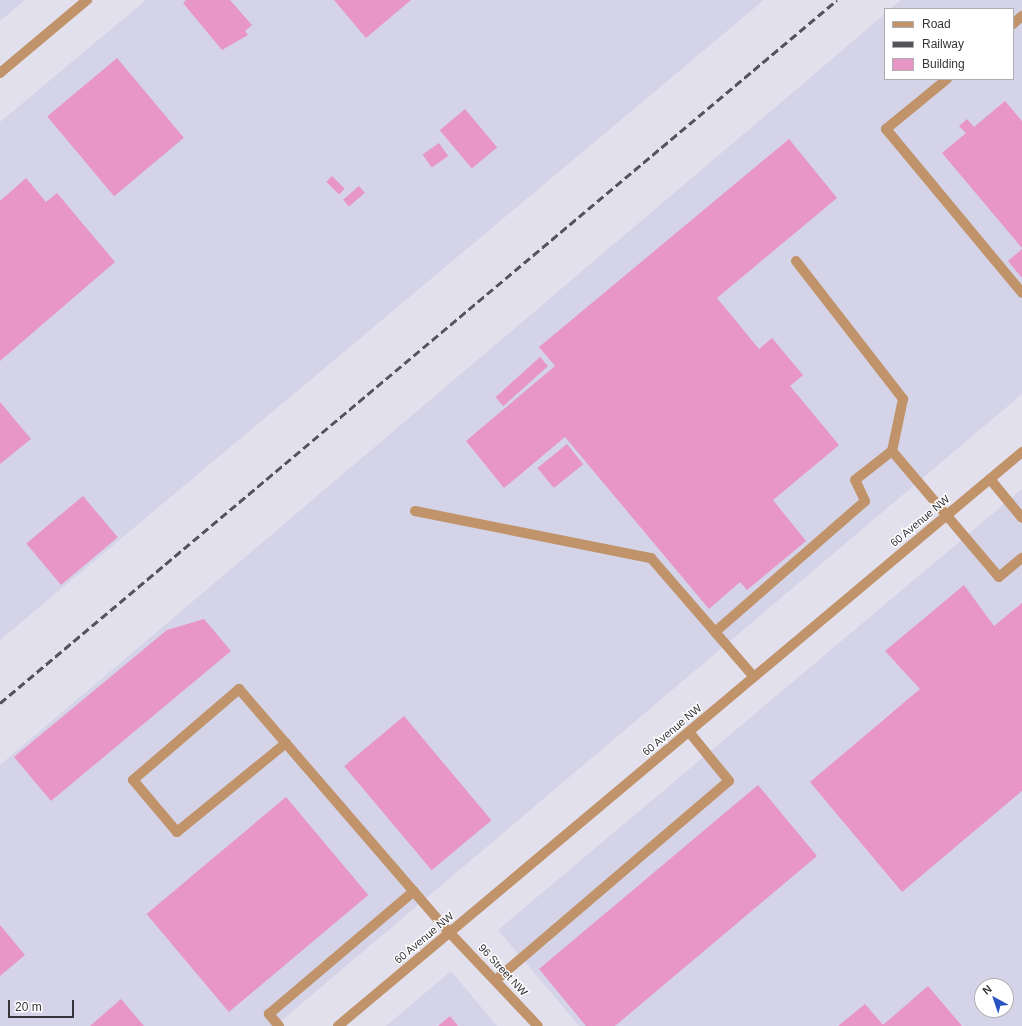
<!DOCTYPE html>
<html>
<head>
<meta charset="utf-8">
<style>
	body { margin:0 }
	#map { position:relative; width:1022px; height:1026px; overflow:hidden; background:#e2e0ed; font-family:Arial,sans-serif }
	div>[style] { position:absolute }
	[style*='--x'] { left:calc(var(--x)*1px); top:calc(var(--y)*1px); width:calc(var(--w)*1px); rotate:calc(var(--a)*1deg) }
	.built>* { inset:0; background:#d5d3e7 }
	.building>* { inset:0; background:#e796c6; transform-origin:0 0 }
	.lane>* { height:10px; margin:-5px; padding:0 5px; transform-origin:5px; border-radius:5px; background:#c0936a }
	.street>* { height:10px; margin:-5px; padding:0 5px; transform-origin:5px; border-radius:5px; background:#c0936a }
	.rail>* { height:3px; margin-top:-1.5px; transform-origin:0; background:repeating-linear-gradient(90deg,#535359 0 8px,transparent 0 12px) }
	span { translate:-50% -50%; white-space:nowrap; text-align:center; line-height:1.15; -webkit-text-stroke:3px #fff; paint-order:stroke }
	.street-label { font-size:11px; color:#35353a }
	.legend { position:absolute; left:884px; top:8px; width:130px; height:72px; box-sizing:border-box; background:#fff; border:1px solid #aeaeb0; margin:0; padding:5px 7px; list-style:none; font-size:12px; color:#35353a }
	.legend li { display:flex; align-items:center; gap:8px; height:20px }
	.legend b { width:20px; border:1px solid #aeaeb0 }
	.north { position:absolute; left:974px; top:978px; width:40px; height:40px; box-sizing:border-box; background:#fff; border:1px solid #aeaeb0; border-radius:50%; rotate:320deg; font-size:11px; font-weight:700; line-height:16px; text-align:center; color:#35353a }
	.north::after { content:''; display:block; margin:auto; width:14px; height:18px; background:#2b52c1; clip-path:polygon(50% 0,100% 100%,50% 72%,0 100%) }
	.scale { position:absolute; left:8px; top:1000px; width:66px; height:18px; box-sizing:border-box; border:2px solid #35353a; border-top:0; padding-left:5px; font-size:12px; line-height:14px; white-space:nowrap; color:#35353a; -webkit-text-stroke:3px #fff; paint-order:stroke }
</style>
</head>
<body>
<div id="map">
	<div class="built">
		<div style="clip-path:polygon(0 0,25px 0,0 21px)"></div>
		<div style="clip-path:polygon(146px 0,764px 0,0 640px,0 122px)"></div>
		<div style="clip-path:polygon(901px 0,1022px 0,1022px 394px,275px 1026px,0 1026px,0 765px,885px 14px,885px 79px,1013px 79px,1013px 9px,890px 9px)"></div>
		<div style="clip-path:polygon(evenodd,1022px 489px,1022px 1026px,579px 1026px,498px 930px,1022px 489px,982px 986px,1006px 986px,1006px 1010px,982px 1010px,982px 986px)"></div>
		<div style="clip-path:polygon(451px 971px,497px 1026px,386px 1026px)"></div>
	</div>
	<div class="building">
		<div style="clip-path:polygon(186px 0,230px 0,252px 25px,245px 31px,248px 35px,222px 50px,183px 3px)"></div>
		<div style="clip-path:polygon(334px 0,411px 0,366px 38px)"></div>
		<div style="left:117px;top:58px;width:104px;height:91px;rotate:50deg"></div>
		<div style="clip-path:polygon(1005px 101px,1022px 121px,1022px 248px,942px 153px,966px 133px,959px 126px,967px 119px,974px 127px)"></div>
		<div style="left:465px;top:109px;width:50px;height:33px;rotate:50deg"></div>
		<div style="clip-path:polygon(789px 139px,837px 198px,717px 298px,759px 349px,772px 338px,803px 375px,790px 386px,839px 445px,773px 500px,806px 541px,747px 590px,740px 582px,709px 609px,565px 437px,504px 488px,466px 441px,555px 366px,539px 347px)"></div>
		<div style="left:439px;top:143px;width:16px;height:20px;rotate:55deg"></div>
		<div style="left:332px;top:176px;width:18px;height:8px;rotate:45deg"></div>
		<div style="clip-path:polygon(26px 178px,46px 202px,57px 193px,115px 262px,0 361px,0 201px)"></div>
		<div style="left:359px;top:186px;width:9px;height:21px;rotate:49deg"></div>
		<div style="clip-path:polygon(1022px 249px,1022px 278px,1008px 261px)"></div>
		<div style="left:540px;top:357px;width:12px;height:60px;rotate:48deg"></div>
		<div style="clip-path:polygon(0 402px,31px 439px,0 464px)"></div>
		<div style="left:567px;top:444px;width:26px;height:38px;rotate:51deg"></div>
		<div style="left:83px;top:496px;width:54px;height:74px;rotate:50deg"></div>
		<div style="clip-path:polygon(964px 585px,994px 626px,1022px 603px,1022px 791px,902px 892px,810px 782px,920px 689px,885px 651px)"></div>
		<div style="clip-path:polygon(204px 619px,231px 651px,51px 801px,14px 757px,167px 630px)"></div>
		<div style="left:404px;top:716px;width:136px;height:78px;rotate:50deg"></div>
		<div style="clip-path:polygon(758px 785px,817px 856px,615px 1026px,586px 1026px,539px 969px)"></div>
		<div style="left:286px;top:797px;width:128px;height:182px;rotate:50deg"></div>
		<div style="clip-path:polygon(0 925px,25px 955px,0 976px)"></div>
		<div style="clip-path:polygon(928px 986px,962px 1026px,838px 1026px,865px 1004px,883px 1025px)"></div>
		<div style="clip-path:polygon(121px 999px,144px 1026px,90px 1026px)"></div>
		<div style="clip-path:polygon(450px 1016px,458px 1026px,438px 1026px)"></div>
	</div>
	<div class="lane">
		<div style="--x:1013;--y:24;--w:12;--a:-42"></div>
		<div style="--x:947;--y:79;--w:79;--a:140.7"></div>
		<div style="--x:886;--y:129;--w:213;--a:50.3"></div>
		<div style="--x:796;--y:261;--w:175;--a:52.2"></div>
		<div style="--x:903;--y:399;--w:53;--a:101.9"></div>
		<div style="--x:990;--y:479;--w:50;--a:50.6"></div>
		<div style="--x:415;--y:511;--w:241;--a:11.3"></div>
		<div style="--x:651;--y:558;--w:157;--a:49.1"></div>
		<div style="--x:715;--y:632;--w:199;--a:-41.1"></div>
		<div style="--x:865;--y:501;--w:23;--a:-115"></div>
		<div style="--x:855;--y:480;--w:47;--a:-38.1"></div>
		<div style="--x:892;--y:451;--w:165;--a:49.7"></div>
		<div style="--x:999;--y:577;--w:30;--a:-40"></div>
		<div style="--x:286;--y:743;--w:141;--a:140.8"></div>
		<div style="--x:177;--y:832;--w:68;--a:-130.2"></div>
		<div style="--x:133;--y:780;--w:140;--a:-40.6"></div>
		<div style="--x:239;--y:689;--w:321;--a:49.2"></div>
		<div style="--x:497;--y:979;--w:305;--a:-40.5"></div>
		<div style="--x:729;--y:781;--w:63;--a:-129.2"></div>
		<div style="--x:279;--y:1026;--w:16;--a:-130"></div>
		<div style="--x:269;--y:1014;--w:190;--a:-40.3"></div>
	</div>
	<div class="street">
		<div style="--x:0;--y:73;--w:114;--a:-40"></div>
		<div style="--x:449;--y:932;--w:129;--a:46.6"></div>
		<div style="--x:338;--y:1026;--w:893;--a:-40"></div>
	</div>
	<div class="rail">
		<div style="--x:0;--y:703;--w:1093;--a:-40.03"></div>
	</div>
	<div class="street-label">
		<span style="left:920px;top:521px;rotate:-40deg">60 Avenue NW</span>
		<span style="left:672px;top:730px;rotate:-40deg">60 Avenue NW</span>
		<span style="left:424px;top:938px;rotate:-40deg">60 Avenue NW</span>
		<span style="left:503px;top:970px;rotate:47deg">96 Street NW</span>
	</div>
	<ul class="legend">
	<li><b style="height:5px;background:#c0936a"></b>Road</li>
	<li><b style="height:5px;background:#535359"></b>Railway</li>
	<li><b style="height:11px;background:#e796c6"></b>Building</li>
	</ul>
	<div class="north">N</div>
	<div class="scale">20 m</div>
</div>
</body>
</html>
